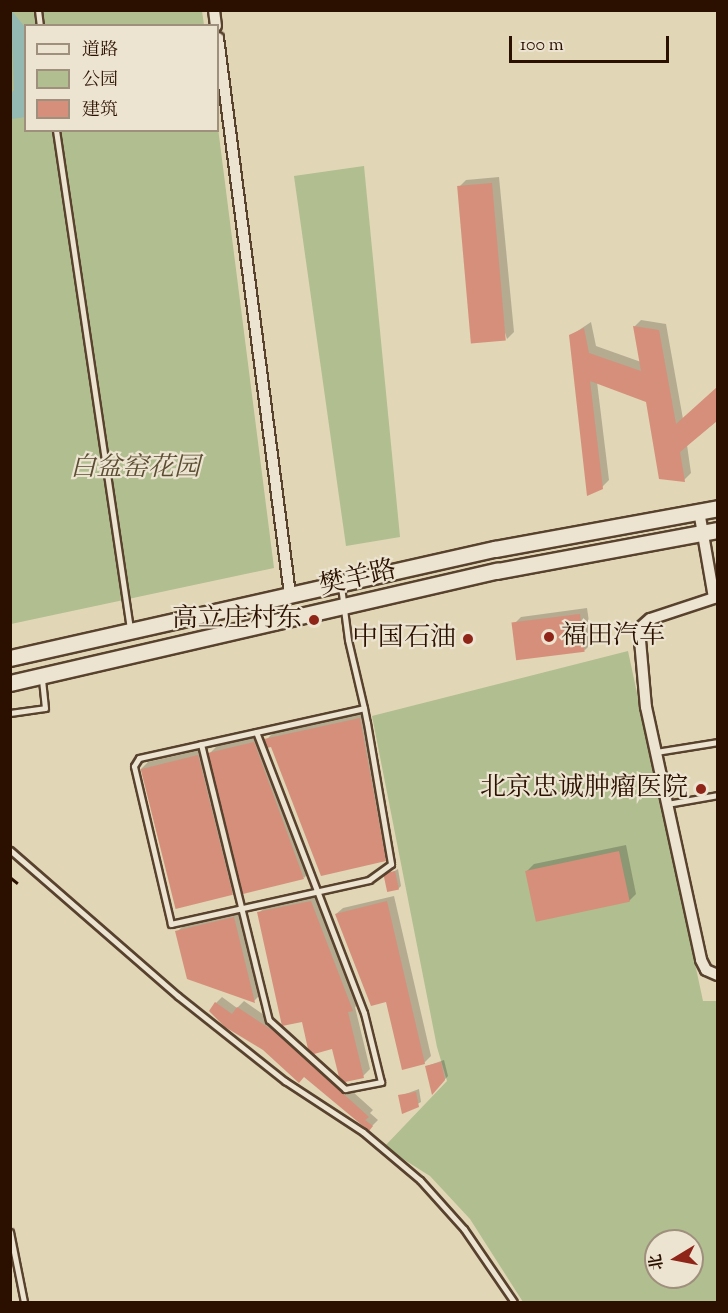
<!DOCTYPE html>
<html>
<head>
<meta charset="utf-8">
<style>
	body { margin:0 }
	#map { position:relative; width:728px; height:1313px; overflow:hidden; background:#e1d6b6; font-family:"Sorts Mill Goudy","Noto Serif SC",serif }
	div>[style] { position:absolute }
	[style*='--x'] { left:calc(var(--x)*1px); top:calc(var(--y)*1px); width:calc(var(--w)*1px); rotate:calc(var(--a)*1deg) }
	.green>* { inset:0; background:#b0be90 }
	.water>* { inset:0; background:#94b9b2 }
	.shadow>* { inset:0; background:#0003 }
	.building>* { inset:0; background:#d68f7a; transform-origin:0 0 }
	.roads { filter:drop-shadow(2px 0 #58422e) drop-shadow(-2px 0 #58422e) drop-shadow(0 2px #58422e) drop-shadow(0 -2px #58422e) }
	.lane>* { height:5px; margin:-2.5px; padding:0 2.5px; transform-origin:2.5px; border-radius:2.5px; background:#ece4d0 }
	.street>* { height:10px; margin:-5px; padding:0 5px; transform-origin:5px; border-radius:5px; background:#ece4d0 }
	.secondary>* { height:15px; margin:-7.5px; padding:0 7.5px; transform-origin:7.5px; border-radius:7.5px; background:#ece4d0 }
	.rail>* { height:3px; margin-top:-1.5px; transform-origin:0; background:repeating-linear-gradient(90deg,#2b1000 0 10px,transparent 0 20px) }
	.dots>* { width:16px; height:16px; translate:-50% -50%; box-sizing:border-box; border:3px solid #ece4d0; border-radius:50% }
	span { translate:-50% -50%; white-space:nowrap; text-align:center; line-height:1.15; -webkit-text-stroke:4.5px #ece4d0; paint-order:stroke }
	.park-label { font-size:26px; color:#5a4d32; font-style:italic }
	.street-label { font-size:26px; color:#2b1000 }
	.poi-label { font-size:26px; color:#2b1000 }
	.right { translate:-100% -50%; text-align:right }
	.left { translate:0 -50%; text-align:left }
	.frame { position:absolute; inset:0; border:12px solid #2b1000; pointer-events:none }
	.legend { position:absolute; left:24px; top:24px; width:195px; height:108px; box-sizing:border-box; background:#ece4d0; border:2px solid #9f8f7d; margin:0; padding:8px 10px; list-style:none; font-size:18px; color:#2b1000 }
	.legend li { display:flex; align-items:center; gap:12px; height:30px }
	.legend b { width:30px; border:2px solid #9f8f7d }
	.north { position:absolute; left:644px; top:1229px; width:60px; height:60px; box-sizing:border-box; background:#ece4d0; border:2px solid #9f8f7d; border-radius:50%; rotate:260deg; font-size:16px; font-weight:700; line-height:24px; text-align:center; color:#2b1000 }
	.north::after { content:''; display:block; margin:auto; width:21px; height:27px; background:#8f2418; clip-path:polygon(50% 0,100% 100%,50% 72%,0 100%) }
	.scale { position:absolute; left:509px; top:36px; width:160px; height:27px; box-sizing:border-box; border:3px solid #2b1000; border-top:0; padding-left:8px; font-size:18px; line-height:21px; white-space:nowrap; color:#2b1000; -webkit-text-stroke:4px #ece4d0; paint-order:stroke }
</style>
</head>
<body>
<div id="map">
	<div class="green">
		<div style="clip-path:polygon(10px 11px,202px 11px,204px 25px,26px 26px,26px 130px,218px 128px,274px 568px,11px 624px)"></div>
		<div style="clip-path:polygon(364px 166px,400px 537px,346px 546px,294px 176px)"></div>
		<div style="clip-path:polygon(evenodd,628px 651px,703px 1001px,717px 1001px,717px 1302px,523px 1302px,470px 1219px,430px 1176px,384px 1147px,447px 1081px,437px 1047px,372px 716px,628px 651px,656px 1241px,692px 1241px,692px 1277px,656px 1277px,656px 1241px)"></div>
	</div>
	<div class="water">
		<div style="clip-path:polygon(11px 10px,25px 27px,26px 117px,11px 119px,11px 94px,14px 90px)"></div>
	</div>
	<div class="shadow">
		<div style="clip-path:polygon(499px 177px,514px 332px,507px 339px,459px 187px,466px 180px)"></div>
		<div style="clip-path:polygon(641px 320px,666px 324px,683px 419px,718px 388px,718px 420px,687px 445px,691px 473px,684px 480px,648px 401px,597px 382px,609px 480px,602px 487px,570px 336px,591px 322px,596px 346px,641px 362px,634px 327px)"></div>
		<div style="clip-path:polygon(587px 608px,592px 643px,585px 650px,514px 624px,521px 617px)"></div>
		<div style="clip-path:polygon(366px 712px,392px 852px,385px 859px,272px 745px,266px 747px,310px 871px,304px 878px,210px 753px,217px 746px,261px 735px,264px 742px,273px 733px)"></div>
		<div style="clip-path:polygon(205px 749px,239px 887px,232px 894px,141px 769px,148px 762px)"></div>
		<div style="clip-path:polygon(626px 845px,636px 894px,629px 901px,527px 871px,534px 864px)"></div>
		<div style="clip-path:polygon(398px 869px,401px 886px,398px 889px,386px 876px)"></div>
		<div style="clip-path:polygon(317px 894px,360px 1003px,355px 1007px,370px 1069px,363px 1076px,342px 1082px,373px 1110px,370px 1113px,378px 1120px,369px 1129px,216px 1003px,222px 997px,237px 1008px,244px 1001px,281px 1027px,341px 1081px,333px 1048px,303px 1021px,259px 913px,266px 906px)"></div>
		<div style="clip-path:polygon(394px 896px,431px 1056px,424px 1063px,336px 914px,343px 908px)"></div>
		<div style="clip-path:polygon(241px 911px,261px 994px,254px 1001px,177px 932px,184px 925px)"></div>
		<div style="clip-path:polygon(444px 1060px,448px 1076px,433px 1092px,427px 1066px)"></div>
		<div style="clip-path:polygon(419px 1089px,421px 1102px,403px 1112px,400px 1096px)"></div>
	</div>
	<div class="building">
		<div style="left:492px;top:183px;width:158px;height:35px;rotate:85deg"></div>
		<div style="clip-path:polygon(633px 326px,659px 330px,676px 424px,717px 387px,717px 421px,680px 452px,685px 482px,659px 479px,646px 402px,590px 381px,603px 489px,587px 496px,569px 335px,584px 328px,589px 353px,641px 371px)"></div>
		<div style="left:580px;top:614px;width:38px;height:69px;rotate:83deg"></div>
		<div style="clip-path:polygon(360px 718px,386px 861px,321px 876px,271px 747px,267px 748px,264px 739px)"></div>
		<div style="clip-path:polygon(254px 742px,304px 879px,243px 894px,208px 753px)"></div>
		<div style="left:198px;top:755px;width:144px;height:59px;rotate:76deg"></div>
		<div style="left:619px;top:851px;width:52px;height:96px;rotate:78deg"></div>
		<div style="left:395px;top:871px;width:19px;height:12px;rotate:78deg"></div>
		<div style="clip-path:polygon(311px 901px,353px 1011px,348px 1012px,364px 1078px,345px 1082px,339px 1077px,332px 1049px,314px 1054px,308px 1049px,302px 1022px,282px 1026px,257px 912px)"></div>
		<div style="clip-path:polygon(387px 901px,425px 1064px,402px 1070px,386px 1002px,371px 1006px,335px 914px)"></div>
		<div style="clip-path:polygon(234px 917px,255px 1003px,187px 979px,175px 931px)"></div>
		<div style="clip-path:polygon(215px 1002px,232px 1014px,237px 1007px,275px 1032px,369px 1117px,365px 1120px,373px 1126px,369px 1131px,304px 1077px,299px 1083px,263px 1050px,225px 1027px,209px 1011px)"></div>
		<div style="clip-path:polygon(441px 1062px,445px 1080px,432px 1095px,425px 1066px)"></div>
		<div style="clip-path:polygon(416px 1092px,419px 1107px,402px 1114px,398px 1095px)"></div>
	</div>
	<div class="roads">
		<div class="lane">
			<div style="--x:38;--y:10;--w:16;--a:83"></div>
			<div style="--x:56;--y:130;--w:504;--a:81.56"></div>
			<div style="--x:341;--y:586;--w:54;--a:82.6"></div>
			<div style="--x:348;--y:640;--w:70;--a:76.8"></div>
			<div style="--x:364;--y:708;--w:15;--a:79"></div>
			<div style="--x:367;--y:723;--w:143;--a:80.3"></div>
			<div style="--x:391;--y:864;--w:27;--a:144"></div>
			<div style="--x:369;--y:880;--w:203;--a:167.5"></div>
			<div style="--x:171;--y:924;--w:162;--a:-103.2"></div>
			<div style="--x:134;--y:766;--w:9;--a:-58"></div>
			<div style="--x:139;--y:758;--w:230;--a:-12.5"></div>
			<div style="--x:10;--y:713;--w:35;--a:-8"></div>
			<div style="--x:45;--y:708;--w:31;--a:-96"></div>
			<div style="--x:201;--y:744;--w:284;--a:76.2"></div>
			<div style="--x:269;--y:1020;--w:103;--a:42.2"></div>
			<div style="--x:345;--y:1089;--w:37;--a:-11"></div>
			<div style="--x:381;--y:1082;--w:71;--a:-103.8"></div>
			<div style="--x:364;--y:1013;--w:301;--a:-111"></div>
			<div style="--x:656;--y:752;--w:63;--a:-9.2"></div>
			<div style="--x:667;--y:804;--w:52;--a:-10"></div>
			<div style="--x:10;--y:850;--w:223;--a:41"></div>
			<div style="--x:178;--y:996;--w:137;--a:38.5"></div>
			<div style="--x:285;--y:1081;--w:93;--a:33.2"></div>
			<div style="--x:363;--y:1132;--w:75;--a:40.1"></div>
			<div style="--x:420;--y:1180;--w:66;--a:48.1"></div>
			<div style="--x:464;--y:1229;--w:88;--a:55.6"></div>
			<div style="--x:10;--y:1232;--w:71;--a:78.7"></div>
		</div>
		<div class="street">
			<div style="--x:214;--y:10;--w:16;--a:83"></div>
			<div style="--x:218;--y:38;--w:562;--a:82.63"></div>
			<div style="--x:699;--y:511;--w:88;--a:80.2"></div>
			<div style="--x:714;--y:598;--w:67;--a:161.8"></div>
			<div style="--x:650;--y:619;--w:15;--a:138"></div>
			<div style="--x:639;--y:629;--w:78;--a:84.9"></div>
			<div style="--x:646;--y:707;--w:259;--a:77.7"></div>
			<div style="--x:701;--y:960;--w:11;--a:63"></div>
			<div style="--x:706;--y:970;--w:13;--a:23"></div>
		</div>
		<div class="secondary">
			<div style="--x:10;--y:658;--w:497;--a:-12.7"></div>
			<div style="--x:495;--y:549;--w:227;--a:-10.4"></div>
			<div style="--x:10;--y:683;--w:500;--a:-13"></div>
			<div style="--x:497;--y:571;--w:225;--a:-10.5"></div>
		</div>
	</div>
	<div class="rail">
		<div style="--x:10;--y:877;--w:13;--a:39"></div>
	</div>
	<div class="dots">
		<div style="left:314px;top:620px;background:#8f2418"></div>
		<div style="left:549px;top:637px;background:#8f2418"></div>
		<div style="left:468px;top:639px;background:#8f2418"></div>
		<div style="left:701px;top:789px;background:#8f2418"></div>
	</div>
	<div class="park-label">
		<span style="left:135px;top:469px">白盆窑花园</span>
	</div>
	<div class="street-label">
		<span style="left:358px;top:579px;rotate:-13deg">樊羊路</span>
	</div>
	<div class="poi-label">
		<span class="right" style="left:302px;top:620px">高立庄村东</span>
		<span class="left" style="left:561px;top:637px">福田汽车</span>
		<span class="right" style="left:456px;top:639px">中国石油</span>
		<span class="right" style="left:688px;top:789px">北京忠诚肿瘤医院</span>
	</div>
	<div class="frame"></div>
	<ul class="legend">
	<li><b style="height:8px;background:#ece4d0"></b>道路</li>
	<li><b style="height:16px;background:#b0be90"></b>公园</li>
	<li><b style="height:16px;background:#d68f7a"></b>建筑</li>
	</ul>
	<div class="north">北</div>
	<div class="scale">100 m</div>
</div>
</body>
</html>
